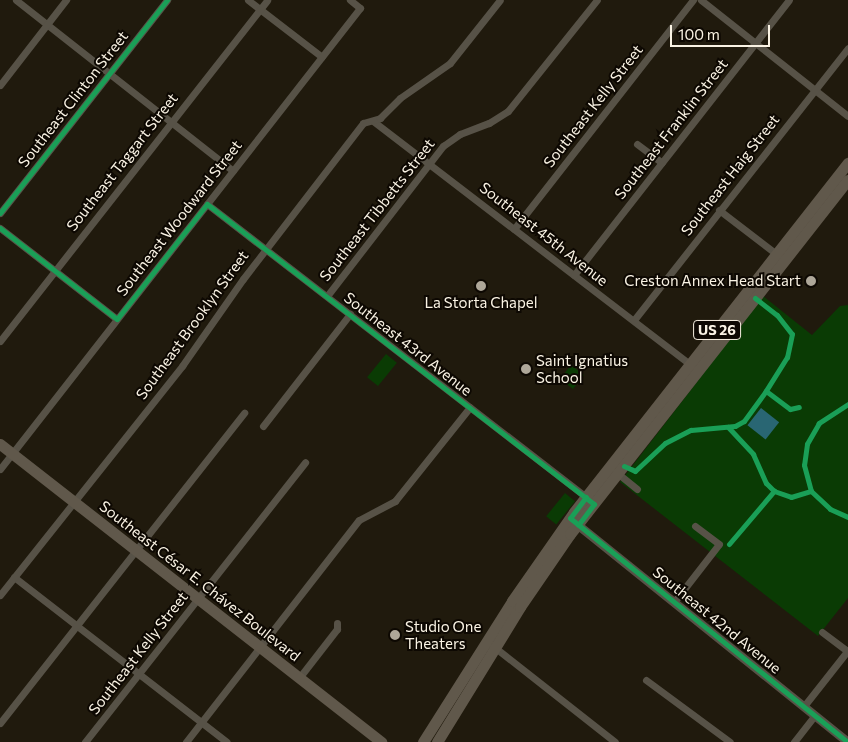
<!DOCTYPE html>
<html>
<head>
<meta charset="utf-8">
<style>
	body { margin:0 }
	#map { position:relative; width:848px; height:742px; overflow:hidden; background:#201a0d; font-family:Commissioner,sans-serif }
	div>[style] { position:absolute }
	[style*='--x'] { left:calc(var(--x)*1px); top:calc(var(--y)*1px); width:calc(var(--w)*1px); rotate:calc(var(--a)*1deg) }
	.green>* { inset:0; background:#0a3b04; transform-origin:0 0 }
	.water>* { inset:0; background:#296673; transform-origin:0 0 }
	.minor>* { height:7px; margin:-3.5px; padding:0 3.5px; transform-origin:3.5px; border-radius:3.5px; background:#575247 }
	.tertiary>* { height:9px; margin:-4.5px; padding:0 4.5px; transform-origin:4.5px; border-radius:4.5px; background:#575247 }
	.primary>* { height:11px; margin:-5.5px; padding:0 5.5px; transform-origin:5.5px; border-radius:5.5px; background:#60584b }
	.cycleway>* { height:5px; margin:-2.5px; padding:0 2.5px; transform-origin:2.5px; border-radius:2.5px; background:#1a9f57 }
	.dots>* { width:14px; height:14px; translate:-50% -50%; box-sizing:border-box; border:2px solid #0d0802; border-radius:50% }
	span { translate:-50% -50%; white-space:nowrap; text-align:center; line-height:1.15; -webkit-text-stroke:4px #0d0802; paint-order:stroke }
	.shield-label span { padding:1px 4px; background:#0d0802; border:1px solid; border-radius:4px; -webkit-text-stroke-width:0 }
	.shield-label { font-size:14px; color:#faf3e4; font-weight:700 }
	.street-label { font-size:15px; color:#faf3e4 }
	.poi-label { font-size:15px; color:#faf3e4 }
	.right { translate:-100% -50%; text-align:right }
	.left { translate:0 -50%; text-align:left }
	.scale { position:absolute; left:670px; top:25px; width:100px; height:22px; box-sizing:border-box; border:2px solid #faf3e4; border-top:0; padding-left:6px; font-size:15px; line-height:18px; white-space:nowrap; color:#faf3e4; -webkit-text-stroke:4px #0d0802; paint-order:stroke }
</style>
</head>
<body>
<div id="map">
	<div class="green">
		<div style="clip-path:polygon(763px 296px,812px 335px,840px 306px,848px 305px,848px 598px,818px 636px,620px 482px)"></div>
		<div style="left:386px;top:354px;width:14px;height:30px;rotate:39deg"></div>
		<div style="clip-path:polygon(571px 365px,584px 375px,573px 389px,564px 382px,564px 374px)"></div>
		<div style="left:565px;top:493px;width:13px;height:30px;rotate:39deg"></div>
	</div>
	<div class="water">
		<div style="left:761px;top:408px;width:23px;height:22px;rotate:38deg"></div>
	</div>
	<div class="minor">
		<div style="--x:16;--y:0;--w:276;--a:38.2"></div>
		<div style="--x:248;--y:0;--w:93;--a:37.6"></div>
		<div style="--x:701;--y:0;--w:187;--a:38.3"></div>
		<div style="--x:0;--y:85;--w:108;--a:-52.2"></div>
		<div style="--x:373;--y:121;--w:402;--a:37.5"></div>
		<div style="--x:637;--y:144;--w:31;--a:37"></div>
		<div style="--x:207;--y:204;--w:482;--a:37.7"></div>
		<div style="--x:719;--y:210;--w:76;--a:37.5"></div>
		<div style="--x:0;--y:213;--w:271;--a:-51.9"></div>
		<div style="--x:0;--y:228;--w:148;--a:37.9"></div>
		<div style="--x:514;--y:229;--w:291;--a:-52"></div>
		<div style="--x:574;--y:275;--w:349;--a:-52"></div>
		<div style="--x:327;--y:296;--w:190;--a:-52.3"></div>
		<div style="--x:443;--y:146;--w:21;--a:-35"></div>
		<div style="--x:460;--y:134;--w:31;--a:-21"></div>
		<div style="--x:489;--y:123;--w:22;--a:-32"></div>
		<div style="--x:508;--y:111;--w:142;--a:-51.3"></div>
		<div style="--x:634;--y:320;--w:346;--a:-51.8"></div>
		<div style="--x:0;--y:341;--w:433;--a:-51.9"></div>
		<div style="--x:263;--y:426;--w:142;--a:-52.2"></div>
		<div style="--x:0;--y:469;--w:585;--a:-52.01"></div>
		<div style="--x:360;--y:8;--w:13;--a:-141"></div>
		<div style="--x:616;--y:472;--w:27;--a:39"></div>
		<div style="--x:14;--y:577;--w:269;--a:37.8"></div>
		<div style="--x:0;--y:595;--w:293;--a:-51.5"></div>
		<div style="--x:182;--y:366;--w:106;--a:-55"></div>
		<div style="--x:243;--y:279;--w:197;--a:-52.4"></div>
		<div style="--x:363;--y:123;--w:18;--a:-16"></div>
		<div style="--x:380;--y:118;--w:28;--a:-45"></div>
		<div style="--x:400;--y:98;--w:61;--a:-35"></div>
		<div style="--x:450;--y:63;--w:80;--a:-51.6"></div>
		<div style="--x:674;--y:602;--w:73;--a:-52.2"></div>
		<div style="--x:719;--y:544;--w:30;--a:-143"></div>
		<div style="--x:822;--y:632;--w:31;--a:37"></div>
		<div style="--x:493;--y:646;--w:155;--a:38.2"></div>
		<div style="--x:299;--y:678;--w:62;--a:-52.2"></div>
		<div style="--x:337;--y:629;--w:6;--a:-90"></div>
		<div style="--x:646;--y:680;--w:104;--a:36.4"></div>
		<div style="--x:804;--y:706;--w:71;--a:-51.8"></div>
		<div style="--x:0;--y:723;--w:395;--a:-51.8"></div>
		<div style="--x:85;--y:742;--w:356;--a:-51.8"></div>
		<div style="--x:186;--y:742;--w:281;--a:-52.1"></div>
		<div style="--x:359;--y:520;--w:41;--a:-27.8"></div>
		<div style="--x:395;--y:501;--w:120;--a:-51.4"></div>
		<div style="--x:794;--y:742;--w:34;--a:-52"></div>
	</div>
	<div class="tertiary">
		<div style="--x:573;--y:521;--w:353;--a:38.8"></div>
	</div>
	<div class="primary">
		<div style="--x:0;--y:444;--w:484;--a:38"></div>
		<div style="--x:423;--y:742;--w:167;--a:-57.7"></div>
		<div style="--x:512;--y:601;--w:108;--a:-55.1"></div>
		<div style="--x:574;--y:512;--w:444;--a:-51.9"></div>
		<div style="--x:437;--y:742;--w:158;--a:-58.4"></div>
		<div style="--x:520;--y:607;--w:88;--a:-55.6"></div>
		<div style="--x:570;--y:534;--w:450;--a:-51.9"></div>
	</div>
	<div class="cycleway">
		<div style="--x:0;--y:213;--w:271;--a:-51.9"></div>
		<div style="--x:0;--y:228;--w:148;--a:37.9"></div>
		<div style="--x:117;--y:319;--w:146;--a:-52"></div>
		<div style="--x:207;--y:204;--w:490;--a:37.8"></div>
		<div style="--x:594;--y:504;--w:26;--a:127"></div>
		<div style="--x:755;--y:298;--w:28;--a:38"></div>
		<div style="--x:777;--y:315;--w:24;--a:52"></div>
		<div style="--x:792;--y:334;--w:24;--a:102"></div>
		<div style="--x:787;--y:357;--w:40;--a:122"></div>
		<div style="--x:766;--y:391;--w:30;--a:37"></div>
		<div style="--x:790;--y:409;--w:9;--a:-13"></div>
		<div style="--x:848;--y:404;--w:35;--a:147"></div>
		<div style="--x:819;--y:423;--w:24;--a:120"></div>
		<div style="--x:807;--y:444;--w:21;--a:98"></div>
		<div style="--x:804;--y:465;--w:27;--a:75"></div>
		<div style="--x:811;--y:491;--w:26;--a:43"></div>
		<div style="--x:830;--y:509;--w:20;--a:24"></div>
		<div style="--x:728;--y:427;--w:37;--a:47"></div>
		<div style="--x:753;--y:454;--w:32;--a:66"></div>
		<div style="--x:766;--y:483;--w:11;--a:45"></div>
		<div style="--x:774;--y:491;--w:18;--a:19"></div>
		<div style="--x:791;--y:497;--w:21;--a:-17"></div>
		<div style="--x:624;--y:466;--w:12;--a:24"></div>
		<div style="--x:635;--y:471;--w:41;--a:-43"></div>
		<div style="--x:665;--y:443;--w:29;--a:-27"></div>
		<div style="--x:691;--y:430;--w:44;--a:-5.2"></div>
		<div style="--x:735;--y:426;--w:10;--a:-29"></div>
		<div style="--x:744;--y:421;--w:37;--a:-54"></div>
		<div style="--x:586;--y:497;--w:26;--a:127"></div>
		<div style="--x:570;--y:518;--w:357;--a:38.9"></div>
		<div style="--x:729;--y:544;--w:70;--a:-49.7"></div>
	</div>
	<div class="dots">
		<div style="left:811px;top:281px;background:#aea799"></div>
		<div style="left:481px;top:286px;background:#aea799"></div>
		<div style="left:526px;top:369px;background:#aea799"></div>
		<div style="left:395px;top:635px;background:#aea799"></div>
	</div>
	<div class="shield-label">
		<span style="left:717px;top:330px">US 26</span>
	</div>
	<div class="street-label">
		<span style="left:73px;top:99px;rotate:-52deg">Southeast Clinton Street</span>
		<span style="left:593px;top:106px;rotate:-52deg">Southeast Kelly Street</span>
		<span style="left:671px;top:129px;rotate:-52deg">Southeast Franklin Street</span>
		<span style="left:122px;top:162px;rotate:-52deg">Southeast Taggart Street</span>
		<span style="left:730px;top:175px;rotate:-52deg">Southeast Haig Street</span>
		<span style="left:377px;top:210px;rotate:-52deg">Southeast Tibbetts Street</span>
		<span style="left:179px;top:218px;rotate:-52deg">Southeast Woodward Street</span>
		<span style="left:544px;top:234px;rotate:38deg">Southeast 45th Avenue</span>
		<span style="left:192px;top:325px;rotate:-54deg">Southeast Brooklyn Street</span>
		<span style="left:408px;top:344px;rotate:38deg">Southeast 43rd Avenue</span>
		<span style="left:200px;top:581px;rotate:38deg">Southeast César E. Chávez Boulevard</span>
		<span style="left:717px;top:620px;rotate:39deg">Southeast 42nd Avenue</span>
		<span style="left:138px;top:653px;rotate:-52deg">Southeast Kelly Street</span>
	</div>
	<div class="poi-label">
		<span class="right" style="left:801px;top:281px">Creston Annex Head Start</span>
		<span style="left:481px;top:303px">La Storta Chapel</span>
		<span class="left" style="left:536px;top:369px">Saint Ignatius<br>School</span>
		<span class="left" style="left:405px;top:635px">Studio One<br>Theaters</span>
	</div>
	<div class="scale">100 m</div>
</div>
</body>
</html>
